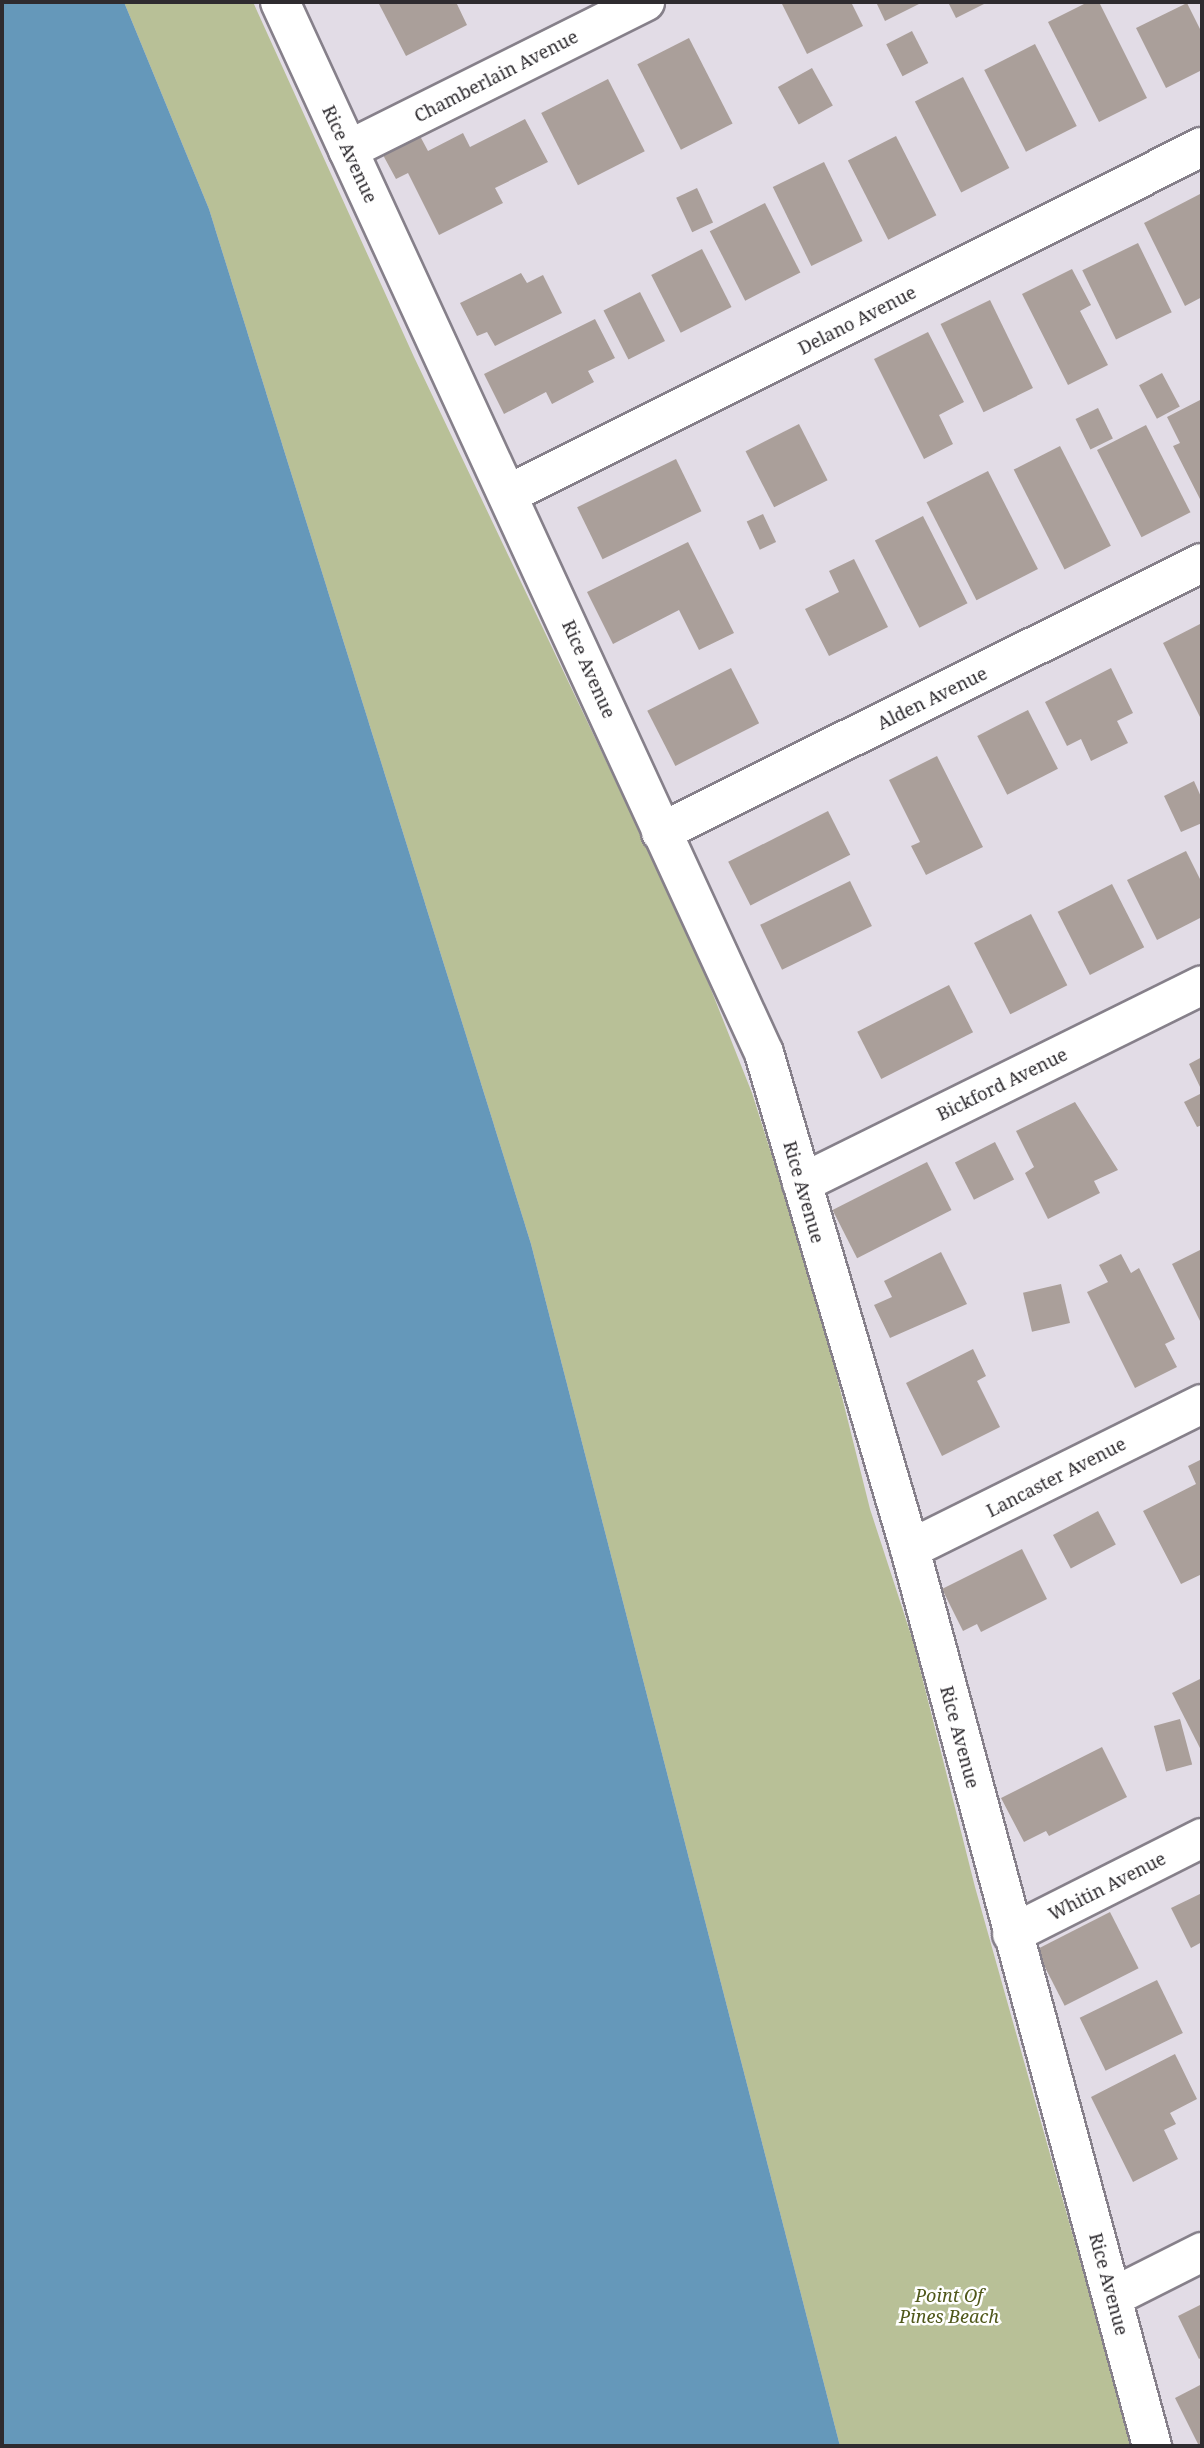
<!DOCTYPE html>
<html>
<head>
<meta charset="utf-8">
<style>
	body { margin:0 }
	#map { position:relative; width:1204px; height:2448px; overflow:hidden; background:#e2dce6; font-family:"Noto Serif",serif }
	div>[style] { position:absolute }
	[style*='--x'] { left:calc(var(--x)*1px); top:calc(var(--y)*1px); width:calc(var(--w)*1px); rotate:calc(var(--a)*1deg) }
	.green>* { inset:0; background:#b8c097 }
	.water>* { inset:0; background:#6598ba }
	.building>* { inset:0; background:#aa9f9a; transform-origin:0 0 }
	.roads { filter:drop-shadow(2px 0 #86808a) drop-shadow(-2px 0 #86808a) drop-shadow(0 2px #86808a) drop-shadow(0 -2px #86808a) }
	.street>* { height:38px; margin:-19px; padding:0 19px; transform-origin:19px; border-radius:19px; background:#fff }
	span { translate:-50% -50%; white-space:nowrap; text-align:center; line-height:1.15; -webkit-text-stroke:5px #fff; paint-order:stroke }
	.street-label { font-size:18px; color:#2e2b2f }
	.park-label { font-size:18px; color:#50581b; font-style:italic }
	.frame { position:absolute; inset:0; border:4px solid #2e2b2f; pointer-events:none }
</style>
</head>
<body>
<div id="map">
	<div class="green">
		<div style="clip-path:polygon(124px 2px,253px 2px,414px 357px,693px 944px,752px 1093px,817px 1297px,870px 1509px,913px 1641px,975px 1887px,1132px 2446px,840px 2446px,531px 1244px,209px 209px)"></div>
	</div>
	<div class="water">
		<div style="clip-path:polygon(2px 2px,124px 2px,209px 209px,531px 1244px,840px 2446px,2px 2446px)"></div>
	</div>
	<div class="building">
		<div style="clip-path:polygon(378px 2px,456px 2px,467px 25px,406px 56px)"></div>
		<div style="clip-path:polygon(781px 2px,851px 2px,863px 26px,807px 54px)"></div>
		<div style="clip-path:polygon(876px 2px,923px 2px,885px 21px)"></div>
		<div style="clip-path:polygon(948px 2px,988px 2px,956px 18px)"></div>
		<div style="clip-path:polygon(1088px 2px,1099px 2px,1147px 98px,1099px 122px,1048px 22px)"></div>
		<div style="clip-path:polygon(1187px 3px,1202px 33px,1202px 70px,1166px 88px,1136px 28px)"></div>
		<div style="left:912px;top:31px;width:36px;height:29px;rotate:63deg"></div>
		<div style="left:689px;top:38px;width:96px;height:58px;rotate:63deg"></div>
		<div style="left:1035px;top:44px;width:92px;height:57px;rotate:63deg"></div>
		<div style="left:812px;top:68px;width:43px;height:39px;rotate:61deg"></div>
		<div style="left:963px;top:77px;width:102px;height:54px;rotate:63deg"></div>
		<div style="left:608px;top:79px;width:81px;height:75px;rotate:63deg"></div>
		<div style="clip-path:polygon(525px 119px,548px 162px,495px 188px,503px 203px,439px 235px,408px 173px,396px 179px,383px 155px,420px 136px,428px 151px,463px 133px,470px 147px)"></div>
		<div style="left:896px;top:136px;width:89px;height:54px;rotate:63deg"></div>
		<div style="left:824px;top:162px;width:88px;height:57px;rotate:64deg"></div>
		<div style="left:697px;top:188px;width:38px;height:23px;rotate:65deg"></div>
		<div style="clip-path:polygon(1202px 193px,1202px 297px,1185px 306px,1144px 223px)"></div>
		<div style="left:765px;top:203px;width:78px;height:62px;rotate:63deg"></div>
		<div style="left:1138px;top:243px;width:77px;height:62px;rotate:64deg"></div>
		<div style="left:702px;top:249px;width:65px;height:57px;rotate:63deg"></div>
		<div style="clip-path:polygon(1072px 269px,1091px 305px,1080px 311px,1108px 365px,1068px 385px,1022px 294px)"></div>
		<div style="clip-path:polygon(521px 273px,527px 283px,543px 275px,562px 313px,495px 346px,487px 332px,477px 336px,460px 303px)"></div>
		<div style="left:640px;top:292px;width:55px;height:41px;rotate:63deg"></div>
		<div style="left:990px;top:300px;width:98px;height:55px;rotate:64deg"></div>
		<div style="clip-path:polygon(595px 319px,615px 358px,588px 371px,594px 382px,552px 404px,546px 392px,504px 414px,484px 374px)"></div>
		<div style="clip-path:polygon(928px 332px,964px 402px,939px 415px,953px 444px,924px 459px,874px 359px)"></div>
		<div style="left:1162px;top:373px;width:38px;height:26px;rotate:62deg"></div>
		<div style="clip-path:polygon(1202px 399px,1202px 503px,1173px 446px,1180px 443px,1167px 417px)"></div>
		<div style="left:1098px;top:408px;width:34px;height:25px;rotate:64deg"></div>
		<div style="left:799px;top:424px;width:63px;height:60px;rotate:63deg"></div>
		<div style="left:1146px;top:425px;width:98px;height:55px;rotate:63deg"></div>
		<div style="left:1060px;top:446px;width:112px;height:52px;rotate:63deg"></div>
		<div style="left:676px;top:459px;width:58px;height:110px;rotate:64deg"></div>
		<div style="left:988px;top:471px;width:110px;height:69px;rotate:63deg"></div>
		<div style="left:763px;top:514px;width:31px;height:18px;rotate:65deg"></div>
		<div style="left:923px;top:516px;width:98px;height:54px;rotate:63deg"></div>
		<div style="clip-path:polygon(688px 542px,734px 633px,699px 650px,679px 610px,613px 644px,587px 592px)"></div>
		<div style="clip-path:polygon(854px 559px,888px 627px,829px 656px,805px 609px,839px 592px,829px 571px)"></div>
		<div style="clip-path:polygon(1202px 623px,1202px 721px,1163px 643px)"></div>
		<div style="left:731px;top:668px;width:62px;height:94px;rotate:63deg"></div>
		<div style="clip-path:polygon(1111px 668px,1133px 713px,1117px 721px,1128px 743px,1091px 761px,1081px 739px,1067px 746px,1045px 702px)"></div>
		<div style="left:1028px;top:710px;width:66px;height:57px;rotate:63deg"></div>
		<div style="clip-path:polygon(937px 756px,983px 847px,926px 875px,911px 846px,920px 842px,889px 780px)"></div>
		<div style="clip-path:polygon(1194px 781px,1202px 799px,1202px 823px,1181px 832px,1164px 796px)"></div>
		<div style="left:828px;top:811px;width:49px;height:112px;rotate:63deg"></div>
		<div style="clip-path:polygon(1186px 851px,1202px 883px,1202px 917px,1157px 940px,1127px 880px)"></div>
		<div style="left:850px;top:881px;width:50px;height:100px;rotate:64deg"></div>
		<div style="left:1112px;top:884px;width:71px;height:61px;rotate:63deg"></div>
		<div style="left:1031px;top:914px;width:80px;height:64px;rotate:63deg"></div>
		<div style="left:949px;top:985px;width:53px;height:103px;rotate:63deg"></div>
		<div style="clip-path:polygon(1202px 1057px,1202px 1091px,1189px 1064px)"></div>
		<div style="clip-path:polygon(1202px 1093px,1202px 1125px,1197px 1127px,1184px 1102px)"></div>
		<div style="clip-path:polygon(1075px 1102px,1118px 1170px,1094px 1181px,1100px 1193px,1048px 1219px,1025px 1173px,1034px 1167px,1016px 1131px)"></div>
		<div style="left:995px;top:1142px;width:42px;height:45px;rotate:63deg"></div>
		<div style="left:927px;top:1162px;width:54px;height:106px;rotate:63deg"></div>
		<div style="clip-path:polygon(1202px 1249px,1202px 1325px,1172px 1264px)"></div>
		<div style="clip-path:polygon(941px 1252px,967px 1304px,890px 1338px,874px 1305px,892px 1297px,884px 1281px)"></div>
		<div style="clip-path:polygon(1121px 1254px,1131px 1273px,1139px 1268px,1175px 1339px,1165px 1344px,1177px 1367px,1135px 1388px,1087px 1292px,1108px 1282px,1099px 1265px)"></div>
		<div style="left:1061px;top:1284px;width:40px;height:39px;rotate:77deg"></div>
		<div style="clip-path:polygon(973px 1349px,986px 1376px,977px 1381px,1000px 1427px,942px 1456px,906px 1383px)"></div>
		<div style="clip-path:polygon(1202px 1459px,1202px 1574px,1181px 1584px,1143px 1511px,1196px 1484px,1188px 1466px)"></div>
		<div style="left:1098px;top:1511px;width:38px;height:51px;rotate:62deg"></div>
		<div style="clip-path:polygon(1022px 1549px,1047px 1599px,981px 1632px,977px 1624px,963px 1631px,942px 1589px)"></div>
		<div style="clip-path:polygon(1202px 1678px,1202px 1752px,1172px 1693px)"></div>
		<div style="left:1180px;top:1719px;width:47px;height:27px;rotate:75deg"></div>
		<div style="clip-path:polygon(1102px 1747px,1127px 1797px,1049px 1836px,1046px 1831px,1024px 1842px,1001px 1798px)"></div>
		<div style="clip-path:polygon(1202px 1893px,1202px 1942px,1191px 1948px,1171px 1908px)"></div>
		<div style="left:1110px;top:1912px;width:63px;height:83px;rotate:63deg"></div>
		<div style="left:1157px;top:1980px;width:59px;height:86px;rotate:64deg"></div>
		<div style="clip-path:polygon(1175px 2054px,1197px 2099px,1170px 2113px,1176px 2124px,1164px 2130px,1178px 2159px,1133px 2182px,1091px 2097px)"></div>
		<div style="clip-path:polygon(1202px 2304px,1202px 2357px,1199px 2359px,1178px 2316px)"></div>
		<div style="clip-path:polygon(1202px 2384px,1202px 2446px,1199px 2446px,1175px 2398px)"></div>
	</div>
	<div class="roads">
		<div class="street">
			<div style="--x:280;--y:2;--w:1157;--a:65.27"></div>
			<div style="--x:764;--y:1053;--w:517;--a:73.6"></div>
			<div style="--x:910;--y:1549;--w:929;--a:74.9"></div>
			<div style="--x:348;--y:150;--w:332;--a:-26.5"></div>
			<div style="--x:511;--y:493;--w:773;--a:-26.6"></div>
			<div style="--x:661;--y:832;--w:604;--a:-26.44"></div>
			<div style="--x:802;--y:1183;--w:446;--a:-26.3"></div>
			<div style="--x:910;--y:1549;--w:326;--a:-26.4"></div>
			<div style="--x:1012;--y:1934;--w:213;--a:-26.8"></div>
			<div style="--x:1113;--y:2297;--w:100;--a:-26.8"></div>
		</div>
	</div>
	<div class="street-label">
		<span style="left:496px;top:76px;rotate:-27deg">Chamberlain Avenue</span>
		<span style="left:350px;top:154px;rotate:65deg">Rice Avenue</span>
		<span style="left:857px;top:320px;rotate:-27deg">Delano Avenue</span>
		<span style="left:589px;top:669px;rotate:66deg">Rice Avenue</span>
		<span style="left:932px;top:698px;rotate:-26deg">Alden Avenue</span>
		<span style="left:1002px;top:1084px;rotate:-26deg">Bickford Avenue</span>
		<span style="left:804px;top:1192px;rotate:74deg">Rice Avenue</span>
		<span style="left:1056px;top:1477px;rotate:-27deg">Lancaster Avenue</span>
		<span style="left:960px;top:1737px;rotate:75deg">Rice Avenue</span>
		<span style="left:1107px;top:1886px;rotate:-27deg">Whitin Avenue</span>
		<span style="left:1109px;top:2284px;rotate:75deg">Rice Avenue</span>
	</div>
	<div class="park-label">
		<span style="left:949px;top:2306px">Point Of<br>Pines Beach</span>
	</div>
	<div class="frame"></div>
</div>
</body>
</html>
